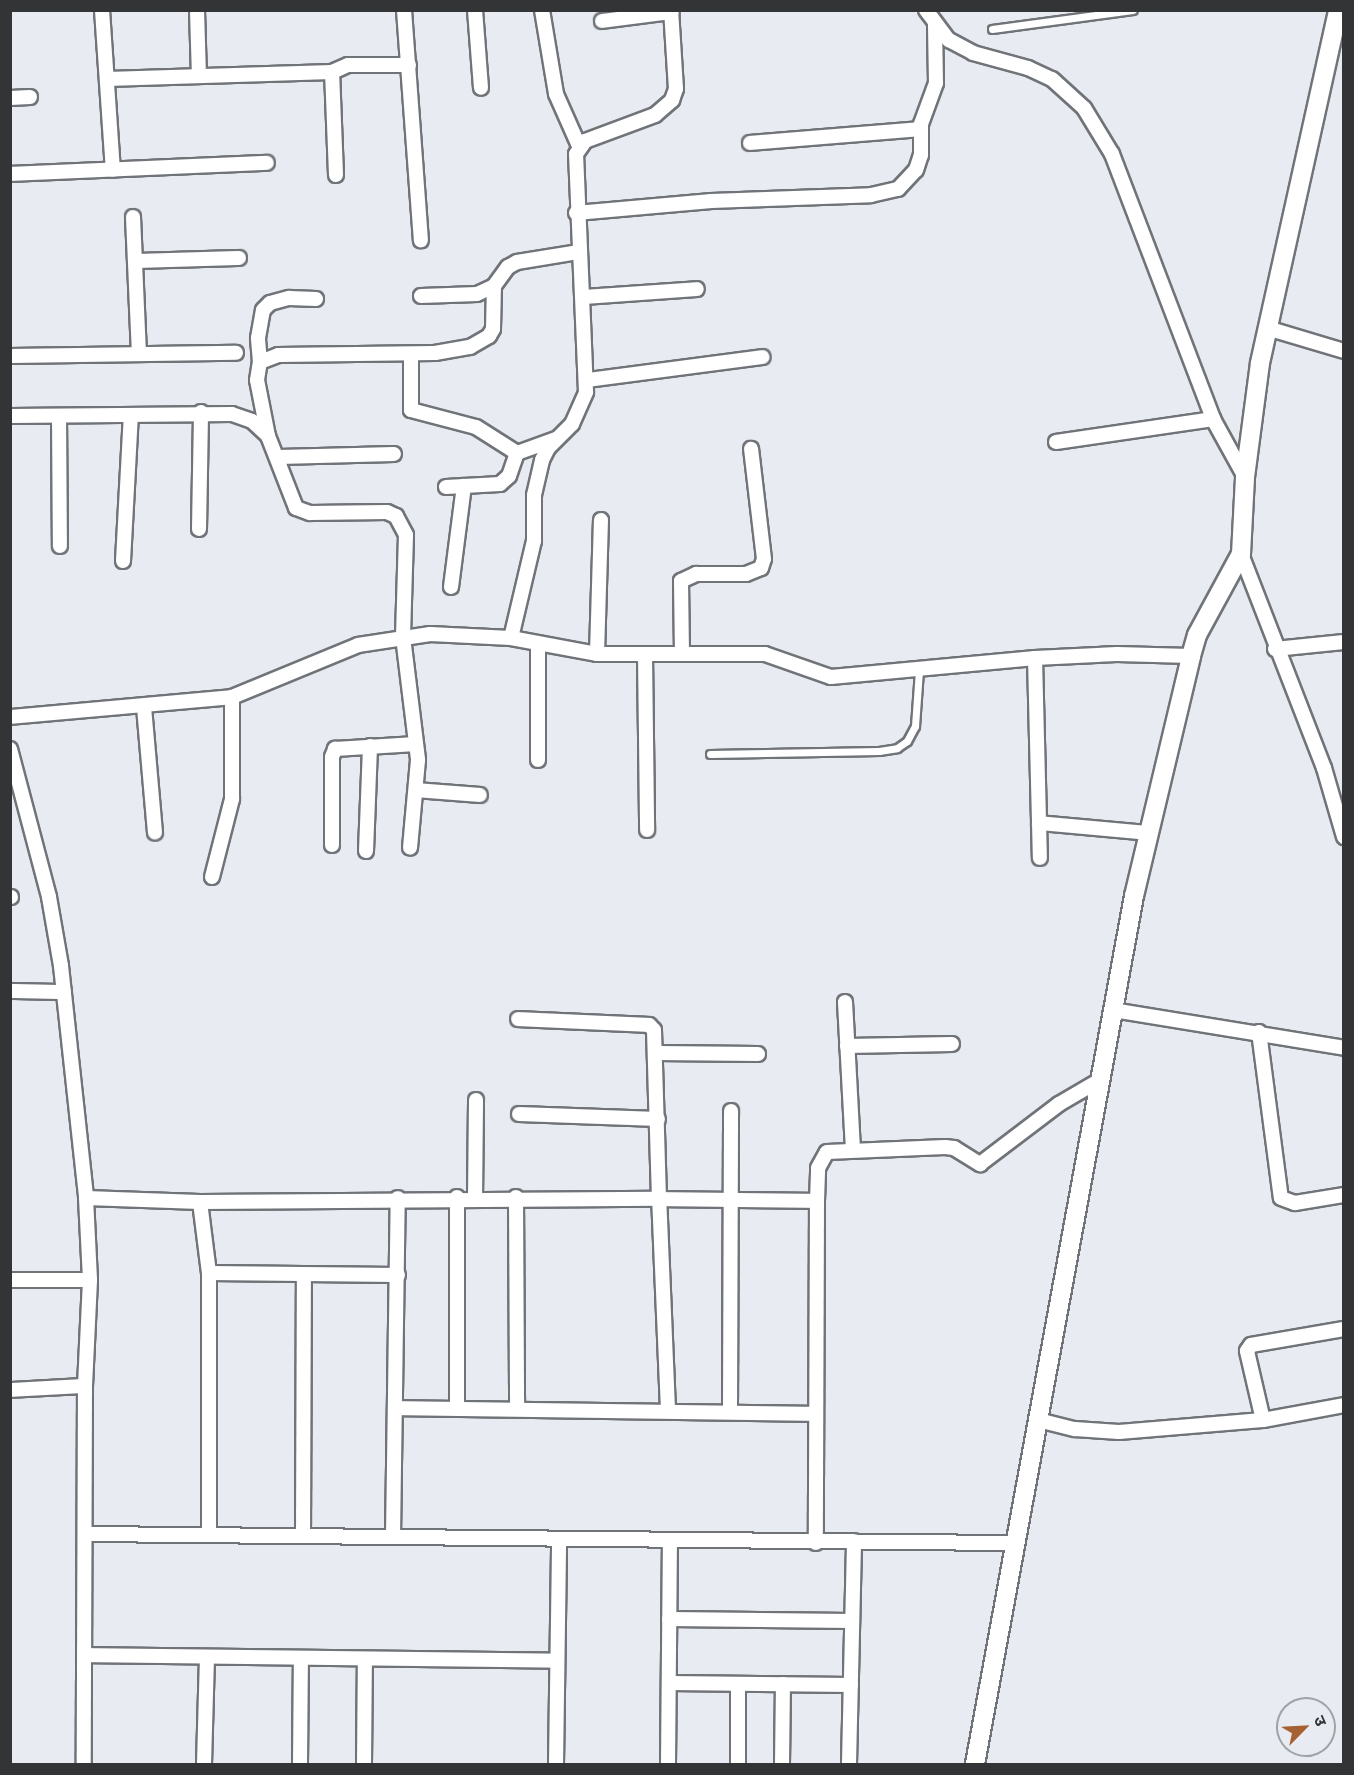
<!DOCTYPE html>
<html>
<head>
<meta charset="utf-8">
<style>
	body { margin:0 }
	#map { position:relative; width:1354px; height:1775px; overflow:hidden; background:#e8ecf2; font-family:Barlow,"Noto Sans Devanagari",sans-serif }
	div>[style] { position:absolute }
	[style*='--x'] { left:calc(var(--x)*1px); top:calc(var(--y)*1px); width:calc(var(--w)*1px); rotate:calc(var(--a)*1deg) }
	.roads { filter:drop-shadow(2px 0 #707479) drop-shadow(-2px 0 #707479) drop-shadow(0 2px #707479) drop-shadow(0 -2px #707479) }
	.service>* { height:7px; margin:-3.5px; padding:0 3.5px; transform-origin:3.5px; border-radius:3.5px; background:#fff }
	.minor>* { height:14px; margin:-7px; padding:0 7px; transform-origin:7px; border-radius:7px; background:#fff }
	.tertiary>* { height:18px; margin:-9px; padding:0 9px; transform-origin:9px; border-radius:9px; background:#fff }
	span { translate:-50% -50%; white-space:nowrap; text-align:center; line-height:1.15; -webkit-text-stroke:4.5px #e8ecf2; paint-order:stroke }
	.frame { position:absolute; inset:0; border:12px solid #323436; pointer-events:none }
	.north { position:absolute; left:1276px; top:1697px; width:60px; height:60px; box-sizing:border-box; background:#e8ecf2; border:2px solid #9fa2a7; border-radius:50%; rotate:66deg; font-size:16px; font-weight:700; line-height:24px; text-align:center; color:#323436 }
	.north::after { content:''; display:block; margin:auto; width:21px; height:27px; background:#a56131; clip-path:polygon(50% 0,100% 100%,50% 72%,0 100%) }
</style>
</head>
<body>
<div id="map">
	<div class="roads">
		<div class="service">
			<div style="--x:992;--y:29;--w:142;--a:-7.7"></div>
			<div style="--x:710;--y:754;--w:169;--a:-1"></div>
			<div style="--x:879;--y:751;--w:18;--a:-9"></div>
			<div style="--x:897;--y:748;--w:12;--a:-35"></div>
			<div style="--x:907;--y:741;--w:17;--a:-62"></div>
			<div style="--x:915;--y:726;--w:56;--a:-85.9"></div>
		</div>
		<div class="minor">
			<div style="--x:102;--y:10;--w:160;--a:86.1"></div>
			<div style="--x:197;--y:10;--w:66;--a:88.3"></div>
			<div style="--x:404;--y:10;--w:231;--a:85.8"></div>
			<div style="--x:475;--y:10;--w:78;--a:85.6"></div>
			<div style="--x:542;--y:10;--w:85;--a:80.5"></div>
			<div style="--x:556;--y:94;--w:57;--a:66.1"></div>
			<div style="--x:926;--y:10;--w:38;--a:53"></div>
			<div style="--x:949;--y:40;--w:27;--a:28"></div>
			<div style="--x:973;--y:53;--w:57;--a:15.3"></div>
			<div style="--x:1028;--y:68;--w:26;--a:25"></div>
			<div style="--x:1052;--y:79;--w:43;--a:42.2"></div>
			<div style="--x:1084;--y:108;--w:54;--a:58.7"></div>
			<div style="--x:1112;--y:154;--w:284;--a:69.1"></div>
			<div style="--x:1213;--y:419;--w:66;--a:61.1"></div>
			<div style="--x:602;--y:21;--w:70;--a:-7.4"></div>
			<div style="--x:107;--y:79;--w:225;--a:-1.8"></div>
			<div style="--x:10;--y:98;--w:20;--a:-3"></div>
			<div style="--x:750;--y:143;--w:171;--a:-4.7"></div>
			<div style="--x:10;--y:174;--w:257;--a:-2.5"></div>
			<div style="--x:336;--y:175;--w:103;--a:-92.2"></div>
			<div style="--x:332;--y:72;--w:17;--a:-24"></div>
			<div style="--x:348;--y:65;--w:61;--a:0"></div>
			<div style="--x:576;--y:213;--w:136;--a:-5.1"></div>
			<div style="--x:711;--y:201;--w:160;--a:-2.1"></div>
			<div style="--x:871;--y:195;--w:28;--a:-13"></div>
			<div style="--x:898;--y:189;--w:26;--a:-47"></div>
			<div style="--x:916;--y:170;--w:16;--a:-72"></div>
			<div style="--x:921;--y:155;--w:31;--a:-90"></div>
			<div style="--x:921;--y:124;--w:44;--a:-69.9"></div>
			<div style="--x:936;--y:83;--w:58;--a:-91"></div>
			<div style="--x:133;--y:217;--w:137;--a:87.5"></div>
			<div style="--x:135;--y:261;--w:104;--a:-1.7"></div>
			<div style="--x:421;--y:296;--w:56;--a:-2"></div>
			<div style="--x:477;--y:294;--w:19;--a:-25"></div>
			<div style="--x:494;--y:286;--w:24;--a:-54"></div>
			<div style="--x:508;--y:267;--w:10;--a:-29"></div>
			<div style="--x:517;--y:262;--w:63;--a:-9.2"></div>
			<div style="--x:584;--y:297;--w:113;--a:-4"></div>
			<div style="--x:1267;--y:328;--w:80;--a:16.6"></div>
			<div style="--x:411;--y:354;--w:56;--a:90"></div>
			<div style="--x:411;--y:410;--w:67;--a:14.7"></div>
			<div style="--x:476;--y:427;--w:49;--a:32.4"></div>
			<div style="--x:10;--y:356;--w:226;--a:-0.8"></div>
			<div style="--x:260;--y:362;--w:24;--a:-95"></div>
			<div style="--x:258;--y:338;--w:28;--a:-80"></div>
			<div style="--x:263;--y:310;--w:10;--a:-45"></div>
			<div style="--x:270;--y:303;--w:20;--a:-15"></div>
			<div style="--x:289;--y:298;--w:27;--a:2"></div>
			<div style="--x:588;--y:380;--w:176;--a:-7.5"></div>
			<div style="--x:10;--y:416;--w:222;--a:-0.5"></div>
			<div style="--x:232;--y:414;--w:21;--a:19"></div>
			<div style="--x:252;--y:421;--w:22;--a:43"></div>
			<div style="--x:268;--y:436;--w:77;--a:68.7"></div>
			<div style="--x:296;--y:508;--w:15;--a:20"></div>
			<div style="--x:310;--y:513;--w:77;--a:-0.7"></div>
			<div style="--x:387;--y:512;--w:10;--a:24"></div>
			<div style="--x:396;--y:516;--w:21;--a:62"></div>
			<div style="--x:406;--y:535;--w:102;--a:91.7"></div>
			<div style="--x:403;--y:637;--w:124;--a:83"></div>
			<div style="--x:418;--y:760;--w:88;--a:95.2"></div>
			<div style="--x:59;--y:416;--w:130;--a:89.6"></div>
			<div style="--x:268;--y:436;--w:57;--a:-101.1"></div>
			<div style="--x:257;--y:380;--w:18;--a:-81"></div>
			<div style="--x:260;--y:362;--w:19;--a:-21"></div>
			<div style="--x:278;--y:355;--w:157;--a:-0.7"></div>
			<div style="--x:435;--y:353;--w:36;--a:-10"></div>
			<div style="--x:470;--y:347;--w:22;--a:-30"></div>
			<div style="--x:489;--y:336;--w:8;--a:-60"></div>
			<div style="--x:493;--y:329;--w:43;--a:-88.7"></div>
			<div style="--x:1056;--y:442;--w:159;--a:-8.3"></div>
			<div style="--x:279;--y:457;--w:115;--a:-1.5"></div>
			<div style="--x:446;--y:487;--w:54;--a:-3.2"></div>
			<div style="--x:500;--y:484;--w:12;--a:-42"></div>
			<div style="--x:509;--y:476;--w:24;--a:-71"></div>
			<div style="--x:517;--y:453;--w:41;--a:-19.7"></div>
			<div style="--x:199;--y:529;--w:117;--a:-89"></div>
			<div style="--x:1241;--y:554;--w:230;--a:68.8"></div>
			<div style="--x:1324;--y:768;--w:72;--a:73.8"></div>
			<div style="--x:123;--y:561;--w:146;--a:-86.9"></div>
			<div style="--x:451;--y:587;--w:102;--a:-82.7"></div>
			<div style="--x:511;--y:638;--w:100;--a:-76.7"></div>
			<div style="--x:534;--y:541;--w:46;--a:-90"></div>
			<div style="--x:534;--y:495;--w:36;--a:-77"></div>
			<div style="--x:542;--y:460;--w:13;--a:-63"></div>
			<div style="--x:548;--y:448;--w:34;--a:-45"></div>
			<div style="--x:572;--y:424;--w:35;--a:-66"></div>
			<div style="--x:586;--y:392;--w:238;--a:-92.4"></div>
			<div style="--x:576;--y:154;--w:16;--a:-55"></div>
			<div style="--x:585;--y:141;--w:75;--a:-20.4"></div>
			<div style="--x:655;--y:115;--w:23;--a:-41"></div>
			<div style="--x:672;--y:100;--w:12;--a:-70"></div>
			<div style="--x:676;--y:89;--w:79;--a:-93.6"></div>
			<div style="--x:538;--y:645;--w:115;--a:90"></div>
			<div style="--x:1275;--y:649;--w:69;--a:-5.8"></div>
			<div style="--x:682;--y:653;--w:72;--a:-90.8"></div>
			<div style="--x:681;--y:581;--w:17;--a:-25"></div>
			<div style="--x:696;--y:574;--w:50;--a:0"></div>
			<div style="--x:746;--y:574;--w:16;--a:-22"></div>
			<div style="--x:761;--y:568;--w:9;--a:-72"></div>
			<div style="--x:764;--y:559;--w:111;--a:-96.7"></div>
			<div style="--x:597;--y:654;--w:134;--a:-88.3"></div>
			<div style="--x:645;--y:655;--w:175;--a:89.3"></div>
			<div style="--x:1035;--y:658;--w:200;--a:88.6"></div>
			<div style="--x:144;--y:707;--w:126;--a:85"></div>
			<div style="--x:10;--y:717;--w:223;--a:-5.1"></div>
			<div style="--x:232;--y:697;--w:136;--a:-22.4"></div>
			<div style="--x:358;--y:645;--w:73;--a:-8.7"></div>
			<div style="--x:430;--y:634;--w:81;--a:2.8"></div>
			<div style="--x:511;--y:638;--w:87;--a:10.5"></div>
			<div style="--x:597;--y:654;--w:168;--a:0"></div>
			<div style="--x:765;--y:654;--w:70;--a:19.2"></div>
			<div style="--x:831;--y:677;--w:205;--a:-5.3"></div>
			<div style="--x:1035;--y:658;--w:82;--a:-2.8"></div>
			<div style="--x:1117;--y:654;--w:74;--a:1.5"></div>
			<div style="--x:10;--y:749;--w:153;--a:75.2"></div>
			<div style="--x:49;--y:897;--w:70;--a:80.1"></div>
			<div style="--x:61;--y:966;--w:233;--a:83.8"></div>
			<div style="--x:86;--y:1198;--w:82;--a:87.2"></div>
			<div style="--x:90;--y:1280;--w:106;--a:92.7"></div>
			<div style="--x:85;--y:1386;--w:378;--a:90.2"></div>
			<div style="--x:416;--y:790;--w:64;--a:4.5"></div>
			<div style="--x:1039;--y:823;--w:110;--a:5.2"></div>
			<div style="--x:332;--y:845;--w:88;--a:-90"></div>
			<div style="--x:332;--y:757;--w:9;--a:-69"></div>
			<div style="--x:335;--y:749;--w:81;--a:-3.5"></div>
			<div style="--x:366;--y:851;--w:105;--a:-87.8"></div>
			<div style="--x:212;--y:877;--w:81;--a:-75.6"></div>
			<div style="--x:232;--y:799;--w:102;--a:-90"></div>
			<div style="--x:10;--y:897;--w:1;--a:0"></div>
			<div style="--x:10;--y:991;--w:54;--a:1.1"></div>
			<div style="--x:845;--y:1002;--w:147;--a:86.9"></div>
			<div style="--x:1113;--y:1010;--w:234;--a:9.3"></div>
			<div style="--x:1259;--y:1032;--w:167;--a:82.5"></div>
			<div style="--x:1281;--y:1198;--w:15;--a:20"></div>
			<div style="--x:1295;--y:1203;--w:50;--a:-9.3"></div>
			<div style="--x:847;--y:1046;--w:105;--a:-1.1"></div>
			<div style="--x:657;--y:1053;--w:101;--a:0.6"></div>
			<div style="--x:519;--y:1114;--w:139;--a:2.1"></div>
			<div style="--x:457;--y:1197;--w:212;--a:90"></div>
			<div style="--x:516;--y:1197;--w:212;--a:89.7"></div>
			<div style="--x:86;--y:1198;--w:114;--a:2"></div>
			<div style="--x:200;--y:1202;--w:459;--a:-0.4"></div>
			<div style="--x:659;--y:1199;--w:169;--a:-91.7"></div>
			<div style="--x:654;--y:1030;--w:7;--a:-135"></div>
			<div style="--x:649;--y:1025;--w:131;--a:-177.4"></div>
			<div style="--x:475;--y:1198;--w:98;--a:-89.4"></div>
			<div style="--x:817;--y:1201;--w:33;--a:-88"></div>
			<div style="--x:818;--y:1168;--w:18;--a:-61"></div>
			<div style="--x:827;--y:1152;--w:118;--a:-2.4"></div>
			<div style="--x:945;--y:1147;--w:9;--a:6"></div>
			<div style="--x:954;--y:1148;--w:31;--a:32"></div>
			<div style="--x:980;--y:1164;--w:99;--a:-37.2"></div>
			<div style="--x:1059;--y:1104;--w:48;--a:-30.3"></div>
			<div style="--x:200;--y:1202;--w:72;--a:82.8"></div>
			<div style="--x:209;--y:1273;--w:262;--a:90"></div>
			<div style="--x:209;--y:1273;--w:189;--a:0.6"></div>
			<div style="--x:10;--y:1280;--w:80;--a:0"></div>
			<div style="--x:10;--y:1390;--w:75;--a:-3.1"></div>
			<div style="--x:395;--y:1408;--w:421;--a:0.8"></div>
			<div style="--x:668;--y:1410;--w:211;--a:-92.4"></div>
			<div style="--x:659;--y:1199;--w:158;--a:0.7"></div>
			<div style="--x:817;--y:1201;--w:342;--a:90.2"></div>
			<div style="--x:730;--y:1411;--w:300;--a:-89.8"></div>
			<div style="--x:1038;--y:1420;--w:38;--a:14"></div>
			<div style="--x:1075;--y:1429;--w:44;--a:3.9"></div>
			<div style="--x:1119;--y:1432;--w:144;--a:-4.8"></div>
			<div style="--x:1263;--y:1420;--w:82;--a:-10.5"></div>
			<div style="--x:1263;--y:1420;--w:71;--a:-103.1"></div>
			<div style="--x:1247;--y:1351;--w:7;--a:-56"></div>
			<div style="--x:1251;--y:1345;--w:94;--a:-9.8"></div>
			<div style="--x:86;--y:1534;--w:929;--a:0.56"></div>
			<div style="--x:303;--y:1536;--w:262;--a:-89.8"></div>
			<div style="--x:393;--y:1537;--w:339;--a:-89.2"></div>
			<div style="--x:669;--y:1619;--w:183;--a:0.6"></div>
			<div style="--x:84;--y:1655;--w:473;--a:0.7"></div>
			<div style="--x:669;--y:1683;--w:182;--a:0.6"></div>
			<div style="--x:204;--y:1764;--w:107;--a:-88.4"></div>
			<div style="--x:300;--y:1764;--w:106;--a:-89.5"></div>
			<div style="--x:364;--y:1764;--w:105;--a:-89.5"></div>
			<div style="--x:556;--y:1764;--w:225;--a:-89.2"></div>
			<div style="--x:668;--y:1764;--w:224;--a:-89.5"></div>
			<div style="--x:738;--y:1764;--w:80;--a:-90"></div>
			<div style="--x:782;--y:1764;--w:80;--a:-89.3"></div>
			<div style="--x:849;--y:1764;--w:223;--a:-88.7"></div>
		</div>
		<div class="tertiary">
			<div style="--x:975;--y:1764;--w:882;--a:-79.62"></div>
			<div style="--x:1134;--y:896;--w:247;--a:-76.6"></div>
			<div style="--x:1191;--y:656;--w:22;--a:-74"></div>
			<div style="--x:1197;--y:635;--w:92;--a:-61.5"></div>
			<div style="--x:1241;--y:554;--w:77;--a:-87"></div>
			<div style="--x:1245;--y:477;--w:115;--a:-82.5"></div>
			<div style="--x:1260;--y:363;--w:362;--a:-77.5"></div>
		</div>
	</div>
	<div class="frame"></div>
	<div class="north">उ</div>
</div>
</body>
</html>
